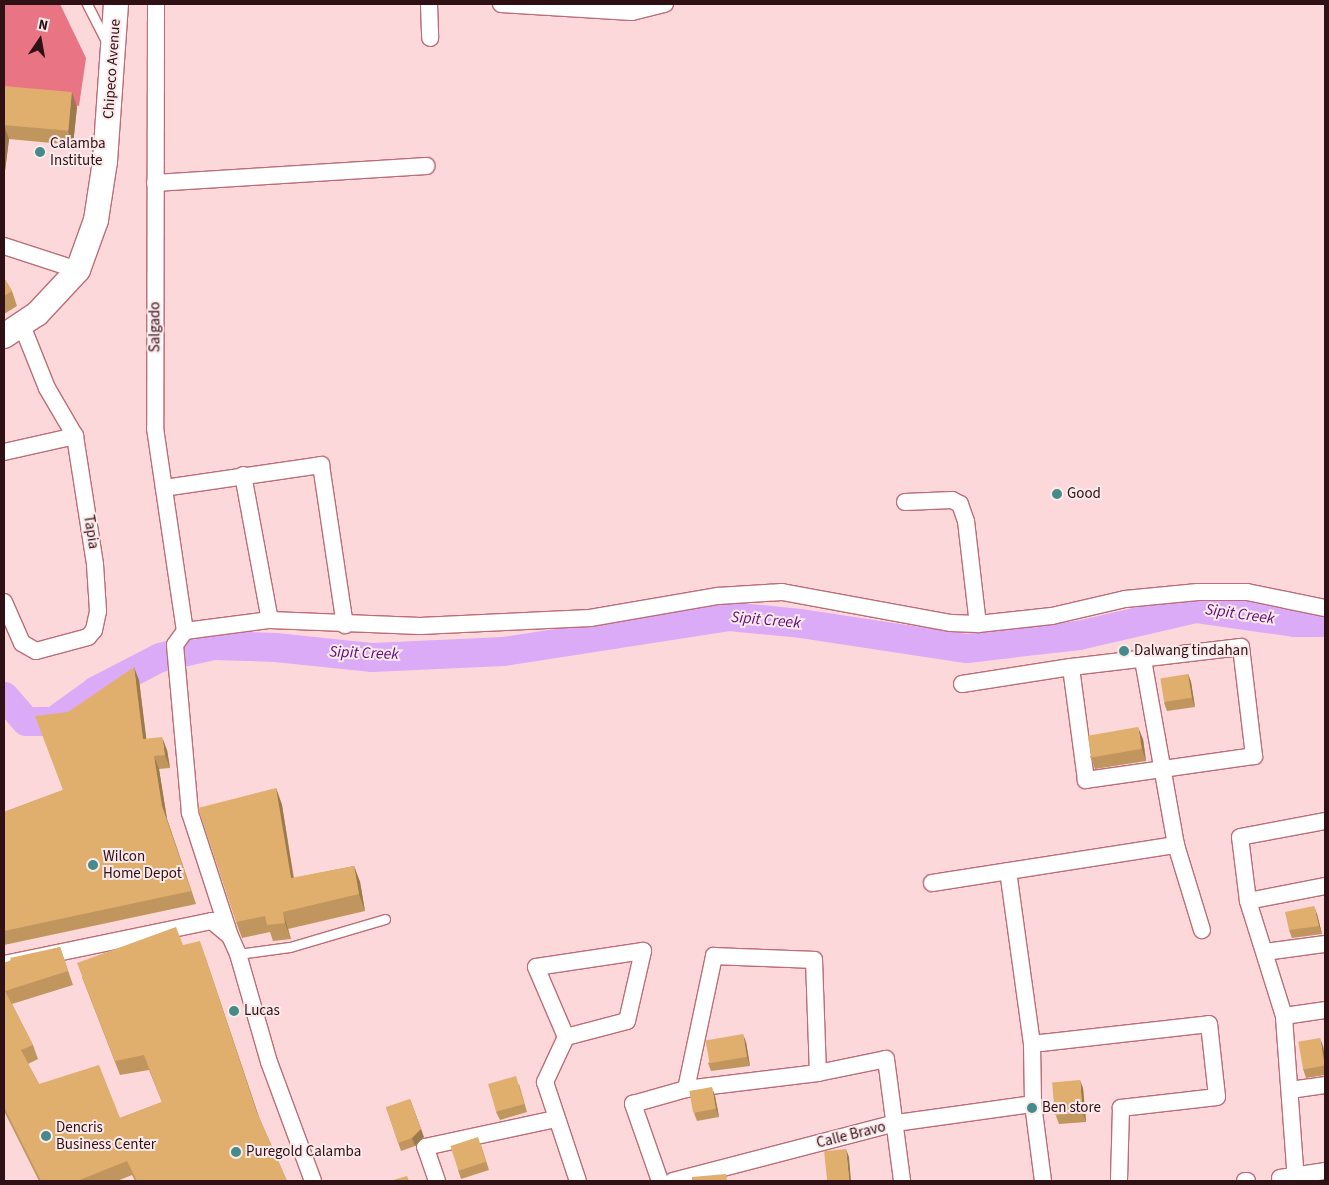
<!DOCTYPE html>
<html>
<head>
<meta charset="utf-8">
<style>
	body { margin:0 }
	#map { position:relative; width:1329px; height:1185px; overflow:hidden; background:#fcd8da; font-family:"Source Sans 3",sans-serif }
	div>[style] { position:absolute }
	[style*='--x'] { left:calc(var(--x)*1px); top:calc(var(--y)*1px); width:calc(var(--w)*1px); rotate:calc(var(--a)*1deg) }
	.forest>* { inset:0; background:#e97484 }
	.river>* { height:29px; margin:-14.5px; padding:0 14.5px; transform-origin:14.5px; border-radius:14.5px; background:#dbabf7 }
	.roads { filter:drop-shadow(1px 0 #bc6d76) drop-shadow(-1px 0 #bc6d76) drop-shadow(0 1px #bc6d76) drop-shadow(0 -1px #bc6d76) }
	.service>* { height:9px; margin:-4.5px; padding:0 4.5px; transform-origin:4.5px; border-radius:4.5px; background:#fff }
	.minor>* { height:16px; margin:-8px; padding:0 8px; transform-origin:8px; border-radius:8px; background:#fff }
	.secondary>* { height:24px; margin:-12px; padding:0 12px; transform-origin:12px; border-radius:12px; background:#fff }
	.wall>* { inset:0; background:#c1965e }
	.shaded-wall>* { inset:0; background:#9d7a4c }
	.building>* { inset:0; background:#e0ae6d; transform-origin:0 0 }
	.dots>* { width:14px; height:14px; translate:-50% -50%; box-sizing:border-box; border:2px solid #fceaeb; border-radius:50% }
	span { translate:-50% -50%; white-space:nowrap; text-align:center; line-height:1.15; -webkit-text-stroke:4px #fceaeb; paint-order:stroke }
	.street-label { font-size:15px; color:#2f1015 }
	.poi-label { font-size:15px; color:#2f1015 }
	.left { translate:0 -50%; text-align:left }
	.water-label { font-size:16px; color:#5e097e; font-style:italic }
	.frame { position:absolute; inset:0; border:5px solid #2f1015; pointer-events:none }
	.north { position:absolute; left:15px; top:15px; width:50px; height:50px; -webkit-text-stroke:4px #fceaeb; paint-order:stroke; rotate:12deg; font-size:14px; font-weight:700; line-height:20px; text-align:center; color:#2f1015 }
	.north::after { content:''; display:block; margin:auto; width:18px; height:22px; background:#2f1015; clip-path:polygon(50% 0,100% 100%,50% 72%,0 100%) }
</style>
</head>
<body>
<div id="map">
	<div class="forest">
		<div style="clip-path:polygon(4px 4px,60px 4px,86px 58px,79px 106px,4px 95px)"></div>
	</div>
	<div class="river">
		<div style="--x:4;--y:696;--w:33;--a:49"></div>
		<div style="--x:26;--y:721;--w:27;--a:0"></div>
		<div style="--x:53;--y:721;--w:53;--a:-35.8"></div>
		<div style="--x:96;--y:690;--w:72;--a:-27.3"></div>
		<div style="--x:160;--y:657;--w:54;--a:-12.8"></div>
		<div style="--x:213;--y:645;--w:62;--a:1.8"></div>
		<div style="--x:275;--y:647;--w:98;--a:5.9"></div>
		<div style="--x:372;--y:657;--w:131;--a:-2.6"></div>
		<div style="--x:503;--y:651;--w:229;--a:-8.8"></div>
		<div style="--x:729;--y:616;--w:71;--a:5.6"></div>
		<div style="--x:800;--y:623;--w:168;--a:8.6"></div>
		<div style="--x:966;--y:648;--w:113;--a:-6.6"></div>
		<div style="--x:1078;--y:635;--w:120;--a:-13"></div>
		<div style="--x:1195;--y:608;--w:100;--a:8"></div>
		<div style="--x:1294;--y:622;--w:31;--a:0"></div>
	</div>
	<div class="roads">
		<div class="service">
			<div style="--x:87;--y:4;--w:44;--a:62.9"></div>
			<div style="--x:238;--y:954;--w:52;--a:-7.7"></div>
			<div style="--x:290;--y:947;--w:99;--a:-16.4"></div>
		</div>
		<div class="minor">
			<div style="--x:156;--y:4;--w:424;--a:90.1"></div>
			<div style="--x:155;--y:428;--w:205;--a:81.6"></div>
			<div style="--x:185;--y:631;--w:17;--a:126"></div>
			<div style="--x:175;--y:645;--w:169;--a:84.9"></div>
			<div style="--x:190;--y:813;--w:129;--a:72"></div>
			<div style="--x:429;--y:4;--w:34;--a:88"></div>
			<div style="--x:501;--y:4;--w:131;--a:3.5"></div>
			<div style="--x:632;--y:12;--w:34;--a:-14"></div>
			<div style="--x:155;--y:183;--w:272;--a:-3.6"></div>
			<div style="--x:4;--y:246;--w:78;--a:18"></div>
			<div style="--x:4;--y:452;--w:73;--a:-12.7"></div>
			<div style="--x:243;--y:475;--w:147;--a:79.5"></div>
			<div style="--x:164;--y:488;--w:159;--a:-8.3"></div>
			<div style="--x:321;--y:465;--w:162;--a:81.5"></div>
			<div style="--x:905;--y:502;--w:47;--a:-2.4"></div>
			<div style="--x:952;--y:500;--w:9;--a:27"></div>
			<div style="--x:960;--y:504;--w:18;--a:71"></div>
			<div style="--x:966;--y:521;--w:104;--a:83.4"></div>
			<div style="--x:4;--y:602;--w:45;--a:66.3"></div>
			<div style="--x:22;--y:643;--w:16;--a:30"></div>
			<div style="--x:36;--y:651;--w:54;--a:-15.1"></div>
			<div style="--x:88;--y:637;--w:9;--a:-49"></div>
			<div style="--x:94;--y:630;--w:19;--a:-78"></div>
			<div style="--x:98;--y:611;--w:47;--a:-93.7"></div>
			<div style="--x:95;--y:564;--w:130;--a:-98.9"></div>
			<div style="--x:75;--y:436;--w:56;--a:-120.3"></div>
			<div style="--x:47;--y:388;--w:70;--a:-111.8"></div>
			<div style="--x:185;--y:631;--w:86;--a:-7.4"></div>
			<div style="--x:270;--y:620;--w:150;--a:2.3"></div>
			<div style="--x:420;--y:626;--w:170;--a:-2.7"></div>
			<div style="--x:590;--y:618;--w:130;--a:-9.8"></div>
			<div style="--x:718;--y:596;--w:64;--a:-3.6"></div>
			<div style="--x:782;--y:592;--w:172;--a:10.4"></div>
			<div style="--x:951;--y:623;--w:27;--a:2"></div>
			<div style="--x:978;--y:624;--w:74;--a:-6.2"></div>
			<div style="--x:1052;--y:616;--w:75;--a:-13.1"></div>
			<div style="--x:1125;--y:599;--w:73;--a:-5.5"></div>
			<div style="--x:1198;--y:592;--w:49;--a:0"></div>
			<div style="--x:1247;--y:592;--w:80;--a:11.6"></div>
			<div style="--x:962;--y:684;--w:110;--a:-8.9"></div>
			<div style="--x:1071;--y:667;--w:171;--a:-6.7"></div>
			<div style="--x:1241;--y:647;--w:110;--a:83.2"></div>
			<div style="--x:1254;--y:756;--w:170;--a:171.9"></div>
			<div style="--x:1086;--y:780;--w:114;--a:-97.6"></div>
			<div style="--x:1176;--y:845;--w:89;--a:73"></div>
			<div style="--x:1008;--y:871;--w:175;--a:82.1"></div>
			<div style="--x:1032;--y:1044;--w:60;--a:89"></div>
			<div style="--x:1033;--y:1104;--w:78;--a:82.6"></div>
			<div style="--x:932;--y:883;--w:247;--a:-8.9"></div>
			<div style="--x:1176;--y:845;--w:189;--a:-100.1"></div>
			<div style="--x:1248;--y:901;--w:78;--a:-11"></div>
			<div style="--x:1265;--y:952;--w:61;--a:-7.6"></div>
			<div style="--x:4;--y:964;--w:212;--a:-11.7"></div>
			<div style="--x:212;--y:921;--w:23;--a:40"></div>
			<div style="--x:230;--y:936;--w:20;--a:66"></div>
			<div style="--x:238;--y:954;--w:112;--a:74"></div>
			<div style="--x:269;--y:1062;--w:127;--a:69.7"></div>
			<div style="--x:1284;--y:1016;--w:41;--a:-8.3"></div>
			<div style="--x:566;--y:1037;--w:63;--a:-14.7"></div>
			<div style="--x:627;--y:1021;--w:72;--a:-77.1"></div>
			<div style="--x:643;--y:951;--w:108;--a:171.5"></div>
			<div style="--x:536;--y:967;--w:76;--a:66.8"></div>
			<div style="--x:566;--y:1037;--w:50;--a:115"></div>
			<div style="--x:545;--y:1082;--w:104;--a:71.6"></div>
			<div style="--x:1032;--y:1044;--w:178;--a:-6.4"></div>
			<div style="--x:1209;--y:1024;--w:73;--a:83.7"></div>
			<div style="--x:1217;--y:1097;--w:97;--a:173.5"></div>
			<div style="--x:1121;--y:1108;--w:73;--a:91.6"></div>
			<div style="--x:686;--y:1089;--w:136;--a:-78.1"></div>
			<div style="--x:714;--y:956;--w:100;--a:2.3"></div>
			<div style="--x:814;--y:960;--w:113;--a:88"></div>
			<div style="--x:1290;--y:1090;--w:35;--a:-8"></div>
			<div style="--x:1280;--y:1178;--w:46;--a:-8.8"></div>
			<div style="--x:437;--y:1181;--w:36;--a:-109"></div>
			<div style="--x:425;--y:1147;--w:134;--a:-12.1"></div>
			<div style="--x:660;--y:1181;--w:82;--a:-109.3"></div>
			<div style="--x:633;--y:1104;--w:55;--a:-15.8"></div>
			<div style="--x:686;--y:1089;--w:133;--a:-6.9"></div>
			<div style="--x:818;--y:1073;--w:69;--a:-11.6"></div>
			<div style="--x:886;--y:1059;--w:123;--a:82.5"></div>
			<div style="--x:673;--y:1181;--w:230;--a:-14.6"></div>
			<div style="--x:896;--y:1123;--w:138;--a:-7.9"></div>
			<div style="--x:1245;--y:1181;--w:2;--a:0"></div>
			<div style="--x:1296;--y:1181;--w:165;--a:-94.2"></div>
			<div style="--x:1284;--y:1016;--w:121;--a:-107.4"></div>
			<div style="--x:1248;--y:901;--w:64;--a:-97.1"></div>
			<div style="--x:1240;--y:837;--w:86;--a:-10.7"></div>
		</div>
		<div class="secondary">
			<div style="--x:4;--y:336;--w:40;--a:-34"></div>
			<div style="--x:37;--y:314;--w:60;--a:-47"></div>
			<div style="--x:78;--y:270;--w:53;--a:-70.2"></div>
			<div style="--x:96;--y:220;--w:60;--a:-81.3"></div>
			<div style="--x:105;--y:161;--w:157;--a:-86"></div>
		</div>
	</div>
	<div class="wall">
		<div style="clip-path:polygon(4px 86px,77px 107px,73px 145px,9px 139px,4px 179px)"></div>
		<div style="clip-path:polygon(4px 278px,12px 291px,17px 306px,4px 314px)"></div>
		<div style="clip-path:polygon(1188px 674px,1191px 682px,1195px 707px,1167px 711px,1164px 703px)"></div>
		<div style="clip-path:polygon(139px 680px,146px 739px,167px 750px,170px 768px,159px 769px,167px 819px,196px 904px,4px 945px,4px 812px,63px 790px,68px 712px)"></div>
		<div style="clip-path:polygon(1143px 739px,1146px 761px,1095px 769px,1090px 756px)"></div>
		<div style="clip-path:polygon(276px 788px,282px 805px,294px 878px,354px 866px,360px 882px,365px 911px,288px 929px,291px 939px,273px 941px,270px 932px,242px 938px,236px 922px)"></div>
		<div style="clip-path:polygon(1317px 914px,1322px 934px,1292px 938px,1289px 930px)"></div>
		<div style="clip-path:polygon(183px 945px,205px 956px,259px 1117px,287px 1181px,135px 1181px,132px 1175px,117px 1181px,39px 1181px,4px 1111px,4px 963px,60px 947px,73px 985px,12px 1004px,33px 1045px,38px 1059px,28px 1064px,39px 1084px,120px 1118px,162px 1102px,149px 1070px,120px 1075px,82px 977px)"></div>
		<div style="clip-path:polygon(746px 1042px,750px 1066px,711px 1071px,708px 1063px)"></div>
		<div style="clip-path:polygon(1323px 1046px,1325px 1058px,1325px 1075px,1306px 1078px,1303px 1069px)"></div>
		<div style="clip-path:polygon(519px 1084px,527px 1112px,500px 1120px,496px 1112px)"></div>
		<div style="clip-path:polygon(1083px 1088px,1086px 1122px,1059px 1124px,1056px 1116px)"></div>
		<div style="clip-path:polygon(715px 1096px,719px 1117px,697px 1121px,694px 1113px)"></div>
		<div style="clip-path:polygon(386px 1107px,424px 1137px,415px 1146px,401px 1151px)"></div>
		<div style="clip-path:polygon(481px 1145px,489px 1170px,461px 1179px,458px 1170px)"></div>
	</div>
	<div class="shaded-wall">
		<div style="clip-path:polygon(72px 92px,77px 107px,73px 145px,68px 131px)"></div>
		<div style="clip-path:polygon(4px 125px,9px 139px,4px 179px)"></div>
		<div style="clip-path:polygon(134px 667px,139px 680px,148px 752px,143px 739px)"></div>
		<div style="clip-path:polygon(1188px 674px,1191px 682px,1195px 707px,1192px 698px)"></div>
		<div style="clip-path:polygon(1138px 727px,1143px 739px,1146px 761px,1142px 749px)"></div>
		<div style="clip-path:polygon(162px 737px,167px 750px,170px 768px,165px 755px)"></div>
		<div style="clip-path:polygon(154px 756px,159px 769px,167px 819px,196px 904px,162px 806px)"></div>
		<div style="clip-path:polygon(276px 788px,282px 805px,296px 895px,291px 878px)"></div>
		<div style="clip-path:polygon(354px 866px,360px 882px,365px 911px,359px 894px)"></div>
		<div style="clip-path:polygon(1314px 906px,1317px 914px,1322px 934px,1319px 926px)"></div>
		<div style="clip-path:polygon(283px 912px,288px 929px,291px 939px,285px 923px)"></div>
		<div style="clip-path:polygon(200px 941px,262px 1127px,257px 1113px)"></div>
		<div style="clip-path:polygon(743px 1034px,746px 1042px,750px 1066px,747px 1057px)"></div>
		<div style="clip-path:polygon(1320px 1038px,1323px 1046px,1325px 1058px,1325px 1065px)"></div>
		<div style="clip-path:polygon(1080px 1080px,1083px 1088px,1086px 1122px,1083px 1113px)"></div>
		<div style="clip-path:polygon(712px 1087px,715px 1096px,719px 1117px,716px 1109px)"></div>
		<div style="clip-path:polygon(410px 1099px,424px 1137px,415px 1146px,412px 1138px)"></div>
		<div style="clip-path:polygon(846px 1149px,849px 1157px,851px 1181px,849px 1181px,849px 1180px)"></div>
	</div>
	<div class="building">
		<div style="left:4px;top:86px;width:68px;height:39px;rotate:5deg"></div>
		<div style="clip-path:polygon(4px 278px,12px 291px,4px 296px)"></div>
		<div style="clip-path:polygon(134px 667px,143px 739px,162px 737px,165px 755px,154px 756px,162px 806px,191px 891px,4px 931px,4px 812px,63px 790px,35px 716px,68px 712px)"></div>
		<div style="left:1188px;top:674px;width:24px;height:28px;rotate:81deg"></div>
		<div style="left:1138px;top:727px;width:22px;height:51px;rotate:80deg"></div>
		<div style="clip-path:polygon(276px 788px,291px 878px,354px 866px,359px 894px,283px 912px,285px 923px,267px 925px,265px 916px,236px 922px,198px 808px)"></div>
		<div style="clip-path:polygon(1314px 906px,1319px 926px,1289px 930px,1285px 912px)"></div>
		<div style="clip-path:polygon(176px 927px,183px 945px,200px 941px,257px 1113px,287px 1181px,137px 1181px,127px 1161px,77px 1181px,41px 1181px,4px 1107px,4px 963px,11px 960px,10px 958px,60px 947px,68px 971px,5px 991px,33px 1045px,21px 1050px,39px 1084px,99px 1065px,120px 1118px,162px 1102px,144px 1055px,115px 1061px,77px 963px)"></div>
		<div style="left:743px;top:1034px;width:23px;height:38px;rotate:80deg"></div>
		<div style="left:1320px;top:1038px;width:28px;height:22px;rotate:80deg"></div>
		<div style="left:516px;top:1076px;width:29px;height:29px;rotate:74deg"></div>
		<div style="left:1080px;top:1080px;width:33px;height:28px;rotate:85deg"></div>
		<div style="left:712px;top:1087px;width:22px;height:23px;rotate:80deg"></div>
		<div style="clip-path:polygon(410px 1099px,421px 1129px,412px 1138px,398px 1143px,386px 1107px)"></div>
		<div style="left:478px;top:1137px;width:26px;height:29px;rotate:72deg"></div>
		<div style="left:846px;top:1149px;width:31px;height:22px;rotate:84deg"></div>
		<div style="clip-path:polygon(726px 1174px,727px 1181px,692px 1181px,692px 1177px)"></div>
		<div style="clip-path:polygon(407px 1176px,409px 1181px,390px 1181px)"></div>
	</div>
	<div class="dots">
		<div style="left:40px;top:152px;background:#448b89"></div>
		<div style="left:1057px;top:494px;background:#448b89"></div>
		<div style="left:1124px;top:651px;background:#448b89"></div>
		<div style="left:93px;top:865px;background:#448b89"></div>
		<div style="left:234px;top:1011px;background:#448b89"></div>
		<div style="left:1032px;top:1108px;background:#448b89"></div>
		<div style="left:46px;top:1136px;background:#448b89"></div>
		<div style="left:236px;top:1152px;background:#448b89"></div>
	</div>
	<div class="street-label">
		<span style="left:112px;top:69px;rotate:-86deg">Chipeco Avenue</span>
		<span style="left:155px;top:327px;rotate:-90deg">Salgado</span>
		<span style="left:91px;top:532px;rotate:81deg">Tapia</span>
		<span style="left:851px;top:1135px;rotate:-14deg">Calle Bravo</span>
	</div>
	<div class="poi-label">
		<span class="left" style="left:50px;top:152px">Calamba<br>Institute</span>
		<span class="left" style="left:1067px;top:494px">Good</span>
		<span class="left" style="left:1134px;top:651px">Dalwang tindahan</span>
		<span class="left" style="left:103px;top:865px">Wilcon<br>Home Depot</span>
		<span class="left" style="left:244px;top:1011px">Lucas</span>
		<span class="left" style="left:1042px;top:1108px">Ben store</span>
		<span class="left" style="left:56px;top:1136px">Dencris<br>Business Center</span>
		<span class="left" style="left:246px;top:1152px">Puregold Calamba</span>
	</div>
	<div class="water-label">
		<span style="left:1240px;top:614px;rotate:8deg">Sipit Creek</span>
		<span style="left:766px;top:620px;rotate:5deg">Sipit Creek</span>
		<span style="left:364px;top:653px;rotate:2deg">Sipit Creek</span>
	</div>
	<div class="frame"></div>
	<div class="north">N</div>
</div>
</body>
</html>
